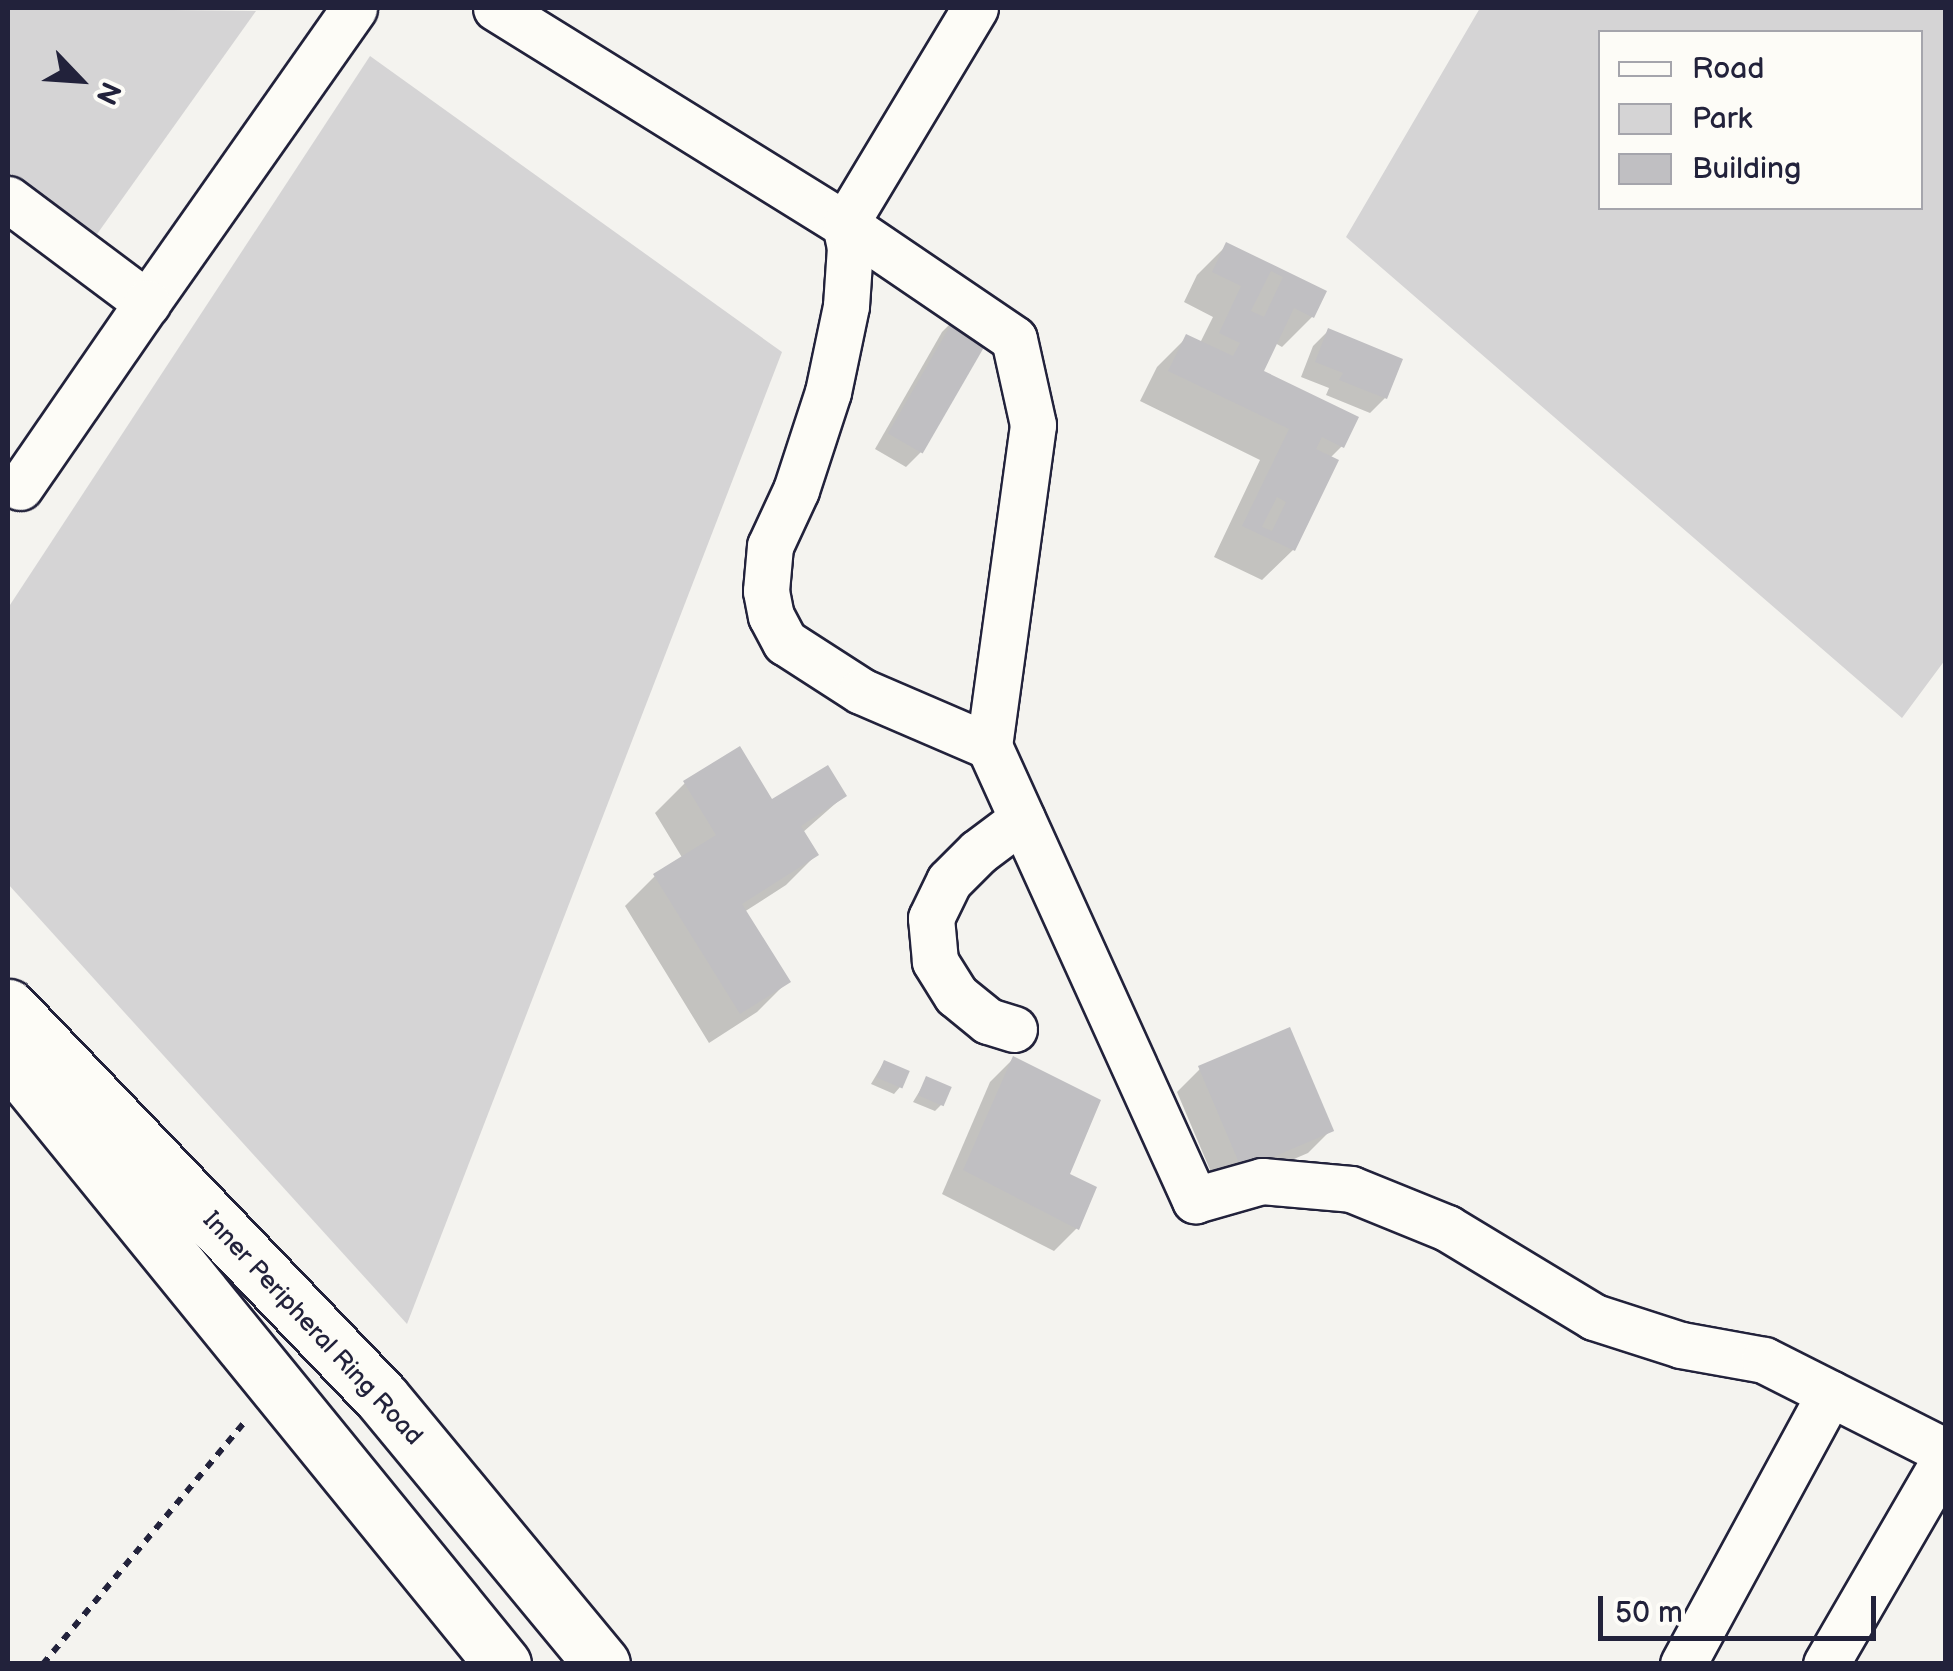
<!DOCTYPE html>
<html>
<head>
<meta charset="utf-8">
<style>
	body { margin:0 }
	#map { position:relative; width:1953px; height:1671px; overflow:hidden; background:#f4f3ef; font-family:"Balsamiq Sans",sans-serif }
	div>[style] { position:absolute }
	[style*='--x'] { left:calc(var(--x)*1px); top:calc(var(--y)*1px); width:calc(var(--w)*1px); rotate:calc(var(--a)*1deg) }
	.green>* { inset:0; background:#d5d4d5 }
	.shadow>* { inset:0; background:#0003 }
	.building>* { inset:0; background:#c0bfc2; transform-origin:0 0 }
	.path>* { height:6px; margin-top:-3px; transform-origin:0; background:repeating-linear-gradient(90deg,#22223b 0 8px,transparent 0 16px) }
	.roads { filter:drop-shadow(2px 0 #22223b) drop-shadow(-2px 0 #22223b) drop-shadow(0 2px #22223b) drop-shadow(0 -2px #22223b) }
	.minor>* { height:45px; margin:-22.5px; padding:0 22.5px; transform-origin:22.5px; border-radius:22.5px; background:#fdfcf7 }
	.major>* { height:55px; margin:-27.5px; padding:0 27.5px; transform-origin:27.5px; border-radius:27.5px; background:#fdfcf7 }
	span { translate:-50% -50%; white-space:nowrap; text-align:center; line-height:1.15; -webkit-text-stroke:8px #fdfcf7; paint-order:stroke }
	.street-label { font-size:25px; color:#22223b }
	.frame { position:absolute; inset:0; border:10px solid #22223b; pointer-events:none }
	.legend { position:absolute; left:1598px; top:30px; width:325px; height:180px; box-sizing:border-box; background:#fdfcf7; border:2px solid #a5a5ac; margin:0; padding:12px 18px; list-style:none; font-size:30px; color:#22223b }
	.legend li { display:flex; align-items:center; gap:20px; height:50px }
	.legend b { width:50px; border:2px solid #a5a5ac }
	.north { position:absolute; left:30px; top:30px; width:100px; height:100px; -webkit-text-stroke:8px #fdfcf7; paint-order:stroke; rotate:115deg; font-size:28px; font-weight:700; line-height:40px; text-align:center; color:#22223b }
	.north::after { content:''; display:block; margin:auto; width:35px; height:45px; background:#22223b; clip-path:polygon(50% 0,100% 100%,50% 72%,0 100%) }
	.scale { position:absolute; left:1598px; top:1596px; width:278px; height:45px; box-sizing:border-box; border:5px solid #22223b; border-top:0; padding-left:12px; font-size:30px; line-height:35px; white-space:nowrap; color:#22223b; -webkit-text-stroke:8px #fdfcf7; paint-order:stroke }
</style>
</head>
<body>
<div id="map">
	<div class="green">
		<div style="clip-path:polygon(8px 8px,256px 11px,85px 251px,8px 193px)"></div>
		<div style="clip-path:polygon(evenodd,1480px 8px,1945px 8px,1945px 660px,1902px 718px,1346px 237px,1480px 8px,1600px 32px,1920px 32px,1920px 208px,1600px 208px,1600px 32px)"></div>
		<div style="clip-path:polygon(370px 56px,782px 352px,407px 1324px,8px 884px,8px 608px)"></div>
	</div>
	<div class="shadow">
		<div style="clip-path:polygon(1227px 245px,1324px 292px,1312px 317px,1282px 347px,1275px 343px,1261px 372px,1342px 446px,1330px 458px,1335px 461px,1293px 550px,1262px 580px,1214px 557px,1260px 460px,1140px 401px,1157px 367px,1187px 337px,1200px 343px,1213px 317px,1184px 302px,1197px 275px)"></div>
		<div style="clip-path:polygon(957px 317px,921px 452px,906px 467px,875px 449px,942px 332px)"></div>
		<div style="clip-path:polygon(1328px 331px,1385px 398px,1370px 413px,1326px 395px,1329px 388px,1301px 377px,1313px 346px)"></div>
		<div style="clip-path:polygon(685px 783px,772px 803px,844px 796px,802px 833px,816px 855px,786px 885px,744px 912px,787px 982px,757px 1012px,709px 1043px,625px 906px,655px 876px,683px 859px,655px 813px)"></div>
		<div style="clip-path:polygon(1013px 1059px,1067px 1175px,1077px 1228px,1054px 1251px,942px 1194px,990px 1082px)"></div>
		<div style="clip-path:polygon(884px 1062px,900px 1087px,894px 1094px,871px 1084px)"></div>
		<div style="clip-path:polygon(1200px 1069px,1331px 1130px,1308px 1153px,1219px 1191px,1177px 1092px)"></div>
		<div style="clip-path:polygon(927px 1079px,942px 1104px,935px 1111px,913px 1102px)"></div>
	</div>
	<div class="building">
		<div style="clip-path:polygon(evenodd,1226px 242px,1327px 291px,1314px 318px,1294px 308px,1264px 371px,1359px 417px,1344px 448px,1322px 437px,1316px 449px,1339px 460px,1295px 551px,1242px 526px,1289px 429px,1168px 371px,1186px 334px,1233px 356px,1240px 343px,1219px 333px,1241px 286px,1212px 272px,1226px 242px,1271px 271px,1283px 277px,1264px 317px,1251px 311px,1271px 271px,1226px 242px,1277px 497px,1286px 502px,1272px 531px,1262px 527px,1277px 497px)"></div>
		<div style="left:957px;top:314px;width:40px;height:138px;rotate:30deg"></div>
		<div style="clip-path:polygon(1328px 328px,1403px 359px,1387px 399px,1339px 380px,1343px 373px,1315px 362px)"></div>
		<div style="clip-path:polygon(740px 746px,772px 799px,828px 765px,847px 796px,801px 826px,819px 855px,742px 904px,791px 982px,740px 1014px,653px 874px,716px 835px,683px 781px)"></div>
		<div style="left:1290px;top:1027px;width:113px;height:100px;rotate:67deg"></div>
		<div style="clip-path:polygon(1013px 1056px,1101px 1100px,1070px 1174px,1097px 1187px,1079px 1230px,963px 1170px)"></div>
		<div style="left:884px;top:1060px;width:28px;height:19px;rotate:23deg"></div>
		<div style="left:926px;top:1076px;width:28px;height:21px;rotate:23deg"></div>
	</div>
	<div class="path">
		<div style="--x:43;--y:1664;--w:319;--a:-50.2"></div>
	</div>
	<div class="roads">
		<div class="minor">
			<div style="--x:496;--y:8;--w:410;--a:31.8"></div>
			<div style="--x:845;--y:224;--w:24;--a:78"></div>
			<div style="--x:850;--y:247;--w:59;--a:93.9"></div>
			<div style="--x:846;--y:306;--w:88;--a:101.8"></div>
			<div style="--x:828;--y:392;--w:103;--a:108.1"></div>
			<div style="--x:796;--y:490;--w:62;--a:114.9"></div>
			<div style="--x:770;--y:546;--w:45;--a:95.1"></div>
			<div style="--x:766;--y:591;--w:25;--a:79"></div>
			<div style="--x:771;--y:616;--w:30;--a:62"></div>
			<div style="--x:785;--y:642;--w:90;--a:32.8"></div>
			<div style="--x:861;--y:691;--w:139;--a:23.3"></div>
			<div style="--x:975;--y:8;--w:252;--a:121"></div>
			<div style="--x:845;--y:224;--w:204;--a:34.2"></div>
			<div style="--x:1014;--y:339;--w:88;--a:77.5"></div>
			<div style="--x:1033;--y:425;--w:324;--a:97.8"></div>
			<div style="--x:989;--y:746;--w:499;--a:65.6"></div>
			<div style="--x:1195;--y:1200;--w:70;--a:-15.8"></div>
			<div style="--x:1262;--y:1181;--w:89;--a:5.1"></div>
			<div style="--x:1351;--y:1189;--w:104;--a:22.1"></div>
			<div style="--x:1447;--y:1228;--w:172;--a:31.2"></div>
			<div style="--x:1594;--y:1317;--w:91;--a:17.8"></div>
			<div style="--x:1681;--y:1345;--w:84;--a:10.2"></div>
			<div style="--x:1764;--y:1360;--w:204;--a:26.8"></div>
			<div style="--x:8;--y:199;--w:174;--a:36.8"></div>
			<div style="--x:147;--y:303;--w:360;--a:-54.9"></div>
			<div style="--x:20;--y:487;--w:224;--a:-55.4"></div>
			<div style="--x:1014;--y:1029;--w:27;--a:-163"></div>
			<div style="--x:988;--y:1021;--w:41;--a:-140.9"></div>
			<div style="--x:956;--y:995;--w:40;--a:-122"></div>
			<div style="--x:935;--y:961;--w:43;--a:-95.3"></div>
			<div style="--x:931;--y:918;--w:41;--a:-64.1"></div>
			<div style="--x:949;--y:881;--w:41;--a:-45"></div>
			<div style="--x:978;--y:852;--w:55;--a:-36.9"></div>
			<div style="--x:1683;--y:1664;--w:308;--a:-61.5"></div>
			<div style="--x:1826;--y:1664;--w:239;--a:-59.9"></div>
		</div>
		<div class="major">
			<div style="--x:8;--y:1007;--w:541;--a:46.27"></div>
			<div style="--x:382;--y:1398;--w:345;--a:50.4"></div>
			<div style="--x:8;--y:1056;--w:784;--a:50.85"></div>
		</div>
	</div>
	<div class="street-label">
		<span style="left:312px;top:1329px;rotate:47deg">Inner Peripheral Ring Road</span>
	</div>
	<div class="frame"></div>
	<ul class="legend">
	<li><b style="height:12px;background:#fdfcf7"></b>Road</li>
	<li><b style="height:28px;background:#d5d4d5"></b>Park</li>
	<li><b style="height:28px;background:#c0bfc2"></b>Building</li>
	</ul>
	<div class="north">N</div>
	<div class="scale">50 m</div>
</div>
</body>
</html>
